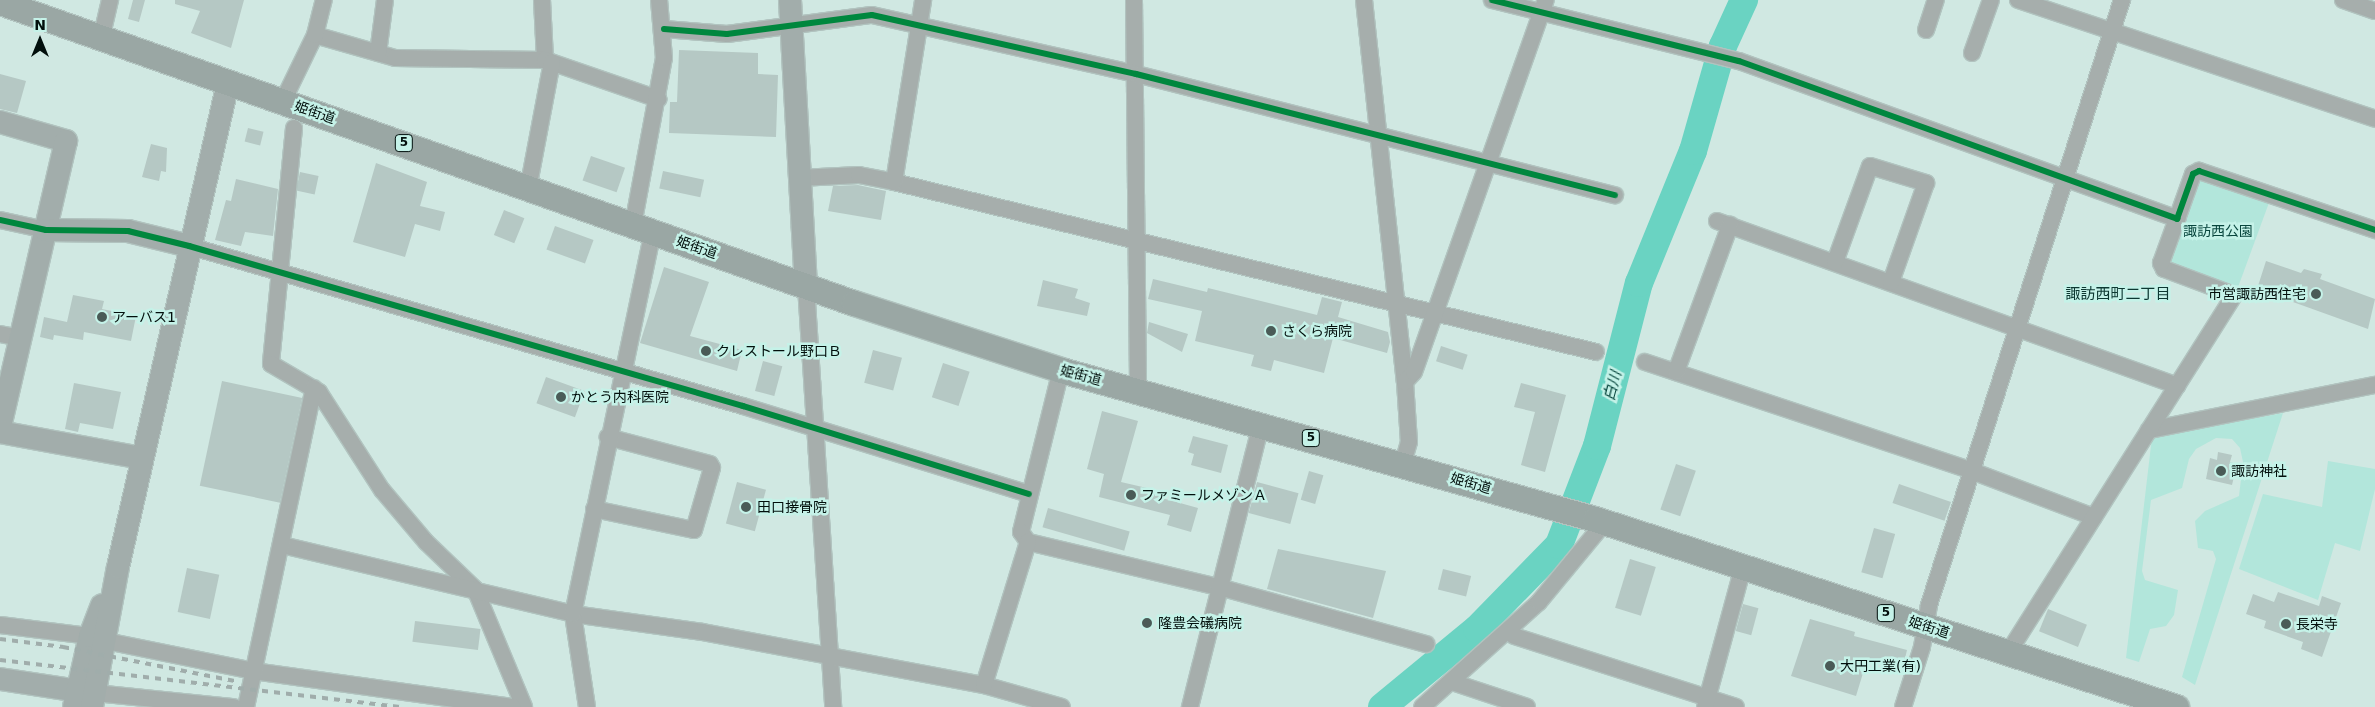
<!DOCTYPE html>
<html>
<head>
<meta charset="utf-8">
<style>
	body { margin:0 }
	#map { position:relative; width:2375px; height:707px; overflow:hidden; background:#d0e8e2; font-family:"DejaVu Sans","Noto Sans JP",sans-serif }
	div>[style] { position:absolute }
	[style*='--x'] { left:calc(var(--x)*1px); top:calc(var(--y)*1px); width:calc(var(--w)*1px); rotate:calc(var(--a)*1deg) }
	.green>* { inset:0; background:#b2e6db }
	.river>* { height:28px; margin:-14px; padding:0 14px; transform-origin:14px; border-radius:14px; background:#6ad3c2 }
	.building>* { inset:0; background:#b5c8c4; transform-origin:0 0 }
	.roads { filter:drop-shadow(1px 0 #b1c3bf) drop-shadow(-1px 0 #b1c3bf) drop-shadow(0 1px #b1c3bf) drop-shadow(0 -1px #b1c3bf) }
	.street>* { height:16px; margin:-8px; padding:0 8px; transform-origin:8px; border-radius:8px; background:#a6aeac }
	.secondary>* { height:22px; margin:-11px; padding:0 11px; transform-origin:11px; border-radius:11px; background:#a2adab }
	.primary>* { height:25px; margin:-12.5px; padding:0 12.5px; transform-origin:12.5px; border-radius:12.5px; background:#9aa7a4 }
	.rail>* { height:4px; margin-top:-2px; transform-origin:0; background:repeating-linear-gradient(90deg,#a0adab 0 6px,transparent 0 12px) }
	.cycleway>* { height:6px; margin:-3px; padding:0 3px; transform-origin:3px; border-radius:3px; background:#00873e }
	.dots>* { width:14px; height:14px; translate:-50% -50%; box-sizing:border-box; border:2px solid #c5f2e8; border-radius:50% }
	span { translate:-50% -50%; white-space:nowrap; text-align:center; line-height:1.15; -webkit-text-stroke:5px #c5f2e8; paint-order:stroke }
	.shield-label span { padding:1px 4px; background:#c5f2e8; border:1px solid; border-radius:4px; -webkit-text-stroke-width:0 }
	.shield-label { font-size:12px; color:#020f0c; font-weight:700 }
	.street-label { font-size:14px; color:#020f0c }
	.park-label { font-size:14px; color:#08463d }
	.poi-label { font-size:14px; color:#020f0c }
	.right { translate:-100% -50%; text-align:right }
	.left { translate:0 -50%; text-align:left }
	.neighbourhood-label { font-size:15px; color:#0d3731 }
	.water-label { font-size:15px; color:#07463d; font-style:italic }
	.north { position:absolute; left:15px; top:15px; width:50px; height:50px; -webkit-text-stroke:4px #c5f2e8; paint-order:stroke; rotate:0deg; font-size:14px; font-weight:700; line-height:20px; text-align:center; color:#020f0c }
	.north::after { content:''; display:block; margin:auto; width:18px; height:22px; background:#020f0c; clip-path:polygon(50% 0,100% 100%,50% 72%,0 100%) }
</style>
</head>
<body>
<div id="map">
	<div class="green">
		<div style="clip-path:polygon(2204px 176px,2270px 200px,2237px 290px,2171px 267px,2168px 258px,2196px 179px)"></div>
		<div style="clip-path:polygon(2283px 413px,2195px 685px,2182px 677px,2216px 559px,2213px 551px,2198px 548px,2195px 521px,2205px 511px,2239px 496px,2243px 462px,2240px 448px,2232px 439px,2216px 438px,2196px 449px,2189px 459px,2182px 488px,2151px 500px,2142px 571px,2145px 580px,2178px 590px,2174px 615px,2166px 626px,2150px 629px,2139px 662px,2126px 658px,2152px 437px)"></div>
		<div style="clip-path:polygon(2328px 461px,2375px 469px,2375px 489px,2360px 551px,2335px 543px,2318px 600px,2239px 569px,2263px 494px,2322px 507px)"></div>
	</div>
	<div class="river">
		<div style="--x:1382;--y:707;--w:123;--a:-39.4"></div>
		<div style="--x:1477;--y:629;--w:117;--a:-45.7"></div>
		<div style="--x:1559;--y:545;--w:106;--a:-69"></div>
		<div style="--x:1597;--y:446;--w:168;--a:-75.6"></div>
		<div style="--x:1639;--y:283;--w:143;--a:-67.8"></div>
		<div style="--x:1693;--y:151;--w:109;--a:-74.1"></div>
		<div style="--x:1723;--y:46;--w:51;--a:-65.5"></div>
	</div>
	<div class="building">
		<div style="clip-path:polygon(133px 0,145px 0,139px 22px,128px 19px)"></div>
		<div style="clip-path:polygon(175px 0,244px 0,231px 48px,191px 33px,200px 11px,175px 4px)"></div>
		<div style="clip-path:polygon(679px 50px,758px 53px,758px 74px,778px 75px,776px 137px,669px 133px,670px 102px,677px 102px)"></div>
		<div style="clip-path:polygon(0 74px,26px 81px,17px 113px,0 109px)"></div>
		<div style="left:248px;top:128px;width:16px;height:14px;rotate:14deg"></div>
		<div style="clip-path:polygon(151px 144px,167px 148px,166px 172px,161px 171px,159px 181px,142px 177px)"></div>
		<div style="left:591px;top:156px;width:36px;height:26px;rotate:19deg"></div>
		<div style="clip-path:polygon(376px 163px,427px 182px,420px 206px,445px 212px,440px 231px,415px 224px,405px 257px,353px 242px)"></div>
		<div style="left:663px;top:171px;width:42px;height:18px;rotate:12deg"></div>
		<div style="left:300px;top:172px;width:19px;height:19px;rotate:12deg"></div>
		<div style="clip-path:polygon(236px 179px,278px 189px,273px 236px,245px 232px,241px 246px,215px 240px,226px 200px,231px 201px)"></div>
		<div style="clip-path:polygon(858px 185px,886px 191px,881px 220px,828px 211px,833px 186px)"></div>
		<div style="left:504px;top:210px;width:22px;height:27px;rotate:22deg"></div>
		<div style="left:555px;top:226px;width:41px;height:25px;rotate:20deg"></div>
		<div style="clip-path:polygon(2266px 261px,2301px 273px,2304px 269px,2322px 274px,2320px 279px,2375px 299px,2368px 329px,2257px 289px)"></div>
		<div style="clip-path:polygon(664px 267px,709px 282px,690px 336px,742px 350px,737px 371px,640px 343px)"></div>
		<div style="clip-path:polygon(1153px 279px,1207px 292px,1208px 288px,1317px 315px,1322px 297px,1342px 302px,1338px 317px,1388px 332px,1390px 342px,1387px 353px,1333px 338px,1324px 373px,1274px 360px,1271px 371px,1251px 366px,1254px 355px,1195px 341px,1202px 311px,1148px 299px)"></div>
		<div style="clip-path:polygon(1043px 280px,1078px 289px,1075px 298px,1090px 303px,1087px 316px,1037px 306px)"></div>
		<div style="clip-path:polygon(73px 295px,104px 301px,102px 309px,136px 316px,131px 341px,84px 332px,83px 340px,54px 335px,53px 340px,40px 337px,44px 317px,67px 322px)"></div>
		<div style="clip-path:polygon(1149px 322px,1188px 334px,1182px 352px,1147px 333px)"></div>
		<div style="left:1441px;top:346px;width:28px;height:16px;rotate:18deg"></div>
		<div style="left:873px;top:350px;width:30px;height:34px;rotate:15deg"></div>
		<div style="left:763px;top:361px;width:20px;height:31px;rotate:15deg"></div>
		<div style="left:943px;top:363px;width:28px;height:36px;rotate:18deg"></div>
		<div style="left:546px;top:377px;width:41px;height:28px;rotate:20deg"></div>
		<div style="left:222px;top:381px;width:82px;height:107px;rotate:12deg"></div>
		<div style="clip-path:polygon(74px 383px,121px 392px,113px 429px,80px 423px,78px 432px,65px 429px)"></div>
		<div style="clip-path:polygon(1521px 383px,1566px 395px,1545px 472px,1521px 465px,1535px 412px,1514px 407px)"></div>
		<div style="clip-path:polygon(1102px 411px,1138px 421px,1121px 482px,1164px 492px,1162px 498px,1198px 508px,1191px 532px,1167px 525px,1170px 515px,1099px 497px,1104px 474px,1087px 469px)"></div>
		<div style="clip-path:polygon(1193px 436px,1228px 445px,1221px 473px,1191px 465px,1194px 454px,1188px 452px)"></div>
		<div style="clip-path:polygon(2218px 452px,2232px 455px,2230px 462px,2237px 464px,2232px 485px,2206px 479px,2210px 458px,2217px 460px)"></div>
		<div style="left:1676px;top:464px;width:21px;height:48px;rotate:19deg"></div>
		<div style="left:1309px;top:471px;width:15px;height:30px;rotate:16deg"></div>
		<div style="left:737px;top:482px;width:30px;height:43px;rotate:15deg"></div>
		<div style="left:1257px;top:482px;width:43px;height:32px;rotate:15deg"></div>
		<div style="left:1899px;top:484px;width:55px;height:20px;rotate:19deg"></div>
		<div style="left:1048px;top:508px;width:85px;height:20px;rotate:16deg"></div>
		<div style="left:1874px;top:528px;width:22px;height:46px;rotate:16deg"></div>
		<div style="clip-path:polygon(1278px 549px,1386px 571px,1373px 618px,1267px 589px)"></div>
		<div style="left:1630px;top:559px;width:27px;height:51px;rotate:17deg"></div>
		<div style="left:187px;top:568px;width:33px;height:45px;rotate:12deg"></div>
		<div style="left:1443px;top:569px;width:29px;height:21px;rotate:14deg"></div>
		<div style="clip-path:polygon(2278px 592px,2319px 606px,2322px 596px,2341px 603px,2322px 657px,2301px 649px,2303px 642px,2264px 628px,2266px 621px,2246px 614px,2253px 594px,2274px 602px)"></div>
		<div style="left:1743px;top:604px;width:16px;height:28px;rotate:15deg"></div>
		<div style="left:2048px;top:609px;width:42px;height:24px;rotate:22deg"></div>
		<div style="clip-path:polygon(1810px 619px,1855px 632px,1854px 636px,1907px 650px,1902px 671px,1867px 660px,1856px 696px,1791px 676px)"></div>
		<div style="left:415px;top:621px;width:66px;height:21px;rotate:7deg"></div>
	</div>
	<div class="roads">
		<div class="street">
			<div style="--x:542;--y:0;--w:60;--a:87.1"></div>
			<div style="--x:1134;--y:0;--w:390;--a:89.4"></div>
			<div style="--x:1364;--y:0;--w:384;--a:83.9"></div>
			<div style="--x:1405;--y:382;--w:60;--a:86.2"></div>
			<div style="--x:1409;--y:442;--w:22;--a:106"></div>
			<div style="--x:1492;--y:0;--w:254;--a:13.9"></div>
			<div style="--x:1739;--y:61;--w:466;--a:19.8"></div>
			<div style="--x:2177;--y:219;--w:48;--a:-70.4"></div>
			<div style="--x:2193;--y:174;--w:7;--a:-27"></div>
			<div style="--x:2199;--y:171;--w:186;--a:18.5"></div>
			<div style="--x:2018;--y:0;--w:376;--a:18.4"></div>
			<div style="--x:2343;--y:0;--w:34;--a:19"></div>
			<div style="--x:664;--y:29;--w:63;--a:4.5"></div>
			<div style="--x:727;--y:34;--w:146;--a:-7.5"></div>
			<div style="--x:872;--y:15;--w:271;--a:12.6"></div>
			<div style="--x:1136;--y:74;--w:494;--a:14.2"></div>
			<div style="--x:1926;--y:30;--w:32;--a:-72"></div>
			<div style="--x:315;--y:35;--w:83;--a:16"></div>
			<div style="--x:395;--y:58;--w:150;--a:0.8"></div>
			<div style="--x:545;--y:60;--w:120;--a:19"></div>
			<div style="--x:101;--y:39;--w:40;--a:-77"></div>
			<div style="--x:378;--y:53;--w:53;--a:-82.5"></div>
			<div style="--x:1972;--y:53;--w:56;--a:-70.3"></div>
			<div style="--x:283;--y:101;--w:73;--a:-64.1"></div>
			<div style="--x:315;--y:35;--w:36;--a:-76"></div>
			<div style="--x:294;--y:128;--w:237;--a:95.6"></div>
			<div style="--x:271;--y:364;--w:56;--a:30.3"></div>
			<div style="--x:319;--y:392;--w:117;--a:57.3"></div>
			<div style="--x:382;--y:490;--w:68;--a:49.8"></div>
			<div style="--x:426;--y:542;--w:68;--a:43.8"></div>
			<div style="--x:475;--y:589;--w:128;--a:67.4"></div>
			<div style="--x:799;--y:178;--w:60;--a:-2.9"></div>
			<div style="--x:859;--y:175;--w:36;--a:11"></div>
			<div style="--x:894;--y:182;--w:722;--a:13.61"></div>
			<div style="--x:894;--y:182;--w:184;--a:-80.9"></div>
			<div style="--x:528;--y:189;--w:129;--a:-79.3"></div>
			<div style="--x:0;--y:220;--w:47;--a:12.3"></div>
			<div style="--x:1717;--y:221;--w:489;--a:19.7"></div>
			<div style="--x:633;--y:225;--w:170;--a:-79.5"></div>
			<div style="--x:664;--y:58;--w:58;--a:-94.9"></div>
			<div style="--x:189;--y:246;--w:577;--a:16.11"></div>
			<div style="--x:743;--y:406;--w:299;--a:17.1"></div>
			<div style="--x:1835;--y:262;--w:102;--a:-70"></div>
			<div style="--x:1870;--y:166;--w:59;--a:16.9"></div>
			<div style="--x:1926;--y:183;--w:105;--a:109.5"></div>
			<div style="--x:806;--y:286;--w:422;--a:86.3"></div>
			<div style="--x:0;--y:334;--w:20;--a:11"></div>
			<div style="--x:1645;--y:362;--w:345;--a:18.4"></div>
			<div style="--x:1972;--y:471;--w:130;--a:20.7"></div>
			<div style="--x:1061;--y:370;--w:167;--a:103.9"></div>
			<div style="--x:1021;--y:532;--w:12;--a:55"></div>
			<div style="--x:1028;--y:542;--w:196;--a:13.3"></div>
			<div style="--x:1219;--y:587;--w:215;--a:15.4"></div>
			<div style="--x:1676;--y:372;--w:157;--a:-69.8"></div>
			<div style="--x:1405;--y:382;--w:13;--a:-48"></div>
			<div style="--x:1414;--y:372;--w:395;--a:-70.5"></div>
			<div style="--x:2149;--y:430;--w:230;--a:-11.3"></div>
			<div style="--x:594;--y:509;--w:102;--a:11.9"></div>
			<div style="--x:694;--y:530;--w:65;--a:-73.8"></div>
			<div style="--x:712;--y:468;--w:4;--a:-117"></div>
			<div style="--x:710;--y:464;--w:106;--a:-165.2"></div>
			<div style="--x:282;--y:545;--w:299;--a:13.3"></div>
			<div style="--x:573;--y:614;--w:131;--a:7.9"></div>
			<div style="--x:703;--y:632;--w:286;--a:10.7"></div>
			<div style="--x:984;--y:685;--w:81;--a:15.8"></div>
			<div style="--x:0;--y:625;--w:91;--a:7"></div>
			<div style="--x:1514;--y:636;--w:233;--a:17.7"></div>
			<div style="--x:106;--y:641;--w:150;--a:11.5"></div>
			<div style="--x:253;--y:671;--w:262;--a:7.9"></div>
			<div style="--x:2008;--y:653;--w:423;--a:-57.7"></div>
			<div style="--x:2234;--y:295;--w:75;--a:-159.6"></div>
			<div style="--x:2164;--y:269;--w:7;--a:-117"></div>
			<div style="--x:2161;--y:263;--w:47;--a:-70"></div>
			<div style="--x:1452;--y:682;--w:79;--a:18.4"></div>
			<div style="--x:984;--y:685;--w:150;--a:-72.9"></div>
			<div style="--x:95;--y:693;--w:140;--a:5.8"></div>
			<div style="--x:246;--y:707;--w:326;--a:-78"></div>
			<div style="--x:587;--y:707;--w:94;--a:-98.6"></div>
			<div style="--x:573;--y:614;--w:390;--a:-78.2"></div>
			<div style="--x:1190;--y:707;--w:292;--a:-75.9"></div>
			<div style="--x:1422;--y:707;--w:157;--a:-41.9"></div>
			<div style="--x:1539;--y:602;--w:104;--a:-50.5"></div>
			<div style="--x:1705;--y:707;--w:145;--a:-74.8"></div>
			<div style="--x:1903;--y:707;--w:63;--a:-72.4"></div>
			<div style="--x:1922;--y:647;--w:43;--a:-80.5"></div>
			<div style="--x:1929;--y:605;--w:635;--a:-72.31"></div>
		</div>
		<div class="secondary">
			<div style="--x:790;--y:0;--w:286;--a:86.8"></div>
			<div style="--x:0;--y:122;--w:69;--a:16.1"></div>
			<div style="--x:66;--y:141;--w:294;--a:103"></div>
			<div style="--x:46;--y:230;--w:82;--a:0.7"></div>
			<div style="--x:128;--y:231;--w:63;--a:13.8"></div>
			<div style="--x:0;--y:432;--w:144;--a:10.4"></div>
			<div style="--x:0;--y:679;--w:92;--a:8.7"></div>
			<div style="--x:74;--y:707;--w:73;--a:-77.3"></div>
			<div style="--x:90;--y:636;--w:33;--a:-69"></div>
			<div style="--x:92;--y:707;--w:142;--a:-79.5"></div>
			<div style="--x:118;--y:567;--w:497;--a:-77.2"></div>
		</div>
		<div class="primary">
			<div style="--x:0;--y:2;--w:905;--a:19.42"></div>
			<div style="--x:854;--y:303;--w:218;--a:17.9"></div>
			<div style="--x:1061;--y:370;--w:554;--a:15.59"></div>
			<div style="--x:1595;--y:519;--w:611;--a:17.93"></div>
		</div>
	</div>
	<div class="rail">
		<div style="--x:0;--y:639;--w:64;--a:7.2"></div>
		<div style="--x:63;--y:647;--w:175;--a:11.2"></div>
		<div style="--x:0;--y:660;--w:405;--a:6.7"></div>
	</div>
	<div class="cycleway">
		<div style="--x:1492;--y:0;--w:254;--a:13.9"></div>
		<div style="--x:1739;--y:61;--w:466;--a:19.8"></div>
		<div style="--x:2177;--y:219;--w:48;--a:-70.4"></div>
		<div style="--x:2193;--y:174;--w:7;--a:-27"></div>
		<div style="--x:2199;--y:171;--w:186;--a:18.5"></div>
		<div style="--x:664;--y:29;--w:63;--a:4.5"></div>
		<div style="--x:727;--y:34;--w:146;--a:-7.5"></div>
		<div style="--x:872;--y:15;--w:271;--a:12.6"></div>
		<div style="--x:1136;--y:74;--w:494;--a:14.2"></div>
		<div style="--x:0;--y:220;--w:47;--a:12.3"></div>
		<div style="--x:46;--y:230;--w:82;--a:0.7"></div>
		<div style="--x:128;--y:231;--w:63;--a:13.8"></div>
		<div style="--x:189;--y:246;--w:577;--a:16.11"></div>
		<div style="--x:743;--y:406;--w:299;--a:17.1"></div>
	</div>
	<div class="dots">
		<div style="left:2316px;top:294px;background:#4a5b57"></div>
		<div style="left:102px;top:317px;background:#4a5b57"></div>
		<div style="left:1271px;top:331px;background:#4a5b57"></div>
		<div style="left:706px;top:351px;background:#4a5b57"></div>
		<div style="left:561px;top:397px;background:#4a5b57"></div>
		<div style="left:2221px;top:471px;background:#4a5b57"></div>
		<div style="left:1131px;top:495px;background:#4a5b57"></div>
		<div style="left:746px;top:507px;background:#4a5b57"></div>
		<div style="left:1147px;top:623px;background:#4a5b57"></div>
		<div style="left:2286px;top:624px;background:#4a5b57"></div>
		<div style="left:1830px;top:666px;background:#4a5b57"></div>
	</div>
	<div class="shield-label">
		<span style="left:404px;top:143px">5</span>
		<span style="left:1311px;top:438px">5</span>
		<span style="left:1886px;top:613px">5</span>
	</div>
	<div class="street-label">
		<span style="left:315px;top:112px;rotate:19deg">姫街道</span>
		<span style="left:697px;top:247px;rotate:19deg">姫街道</span>
		<span style="left:1081px;top:375px;rotate:15deg">姫街道</span>
		<span style="left:1471px;top:483px;rotate:16deg">姫街道</span>
		<span style="left:1929px;top:627px;rotate:18deg">姫街道</span>
	</div>
	<div class="park-label">
		<span style="left:2218px;top:231px">諏訪西公園</span>
	</div>
	<div class="poi-label">
		<span class="right" style="left:2306px;top:294px">市営諏訪西住宅</span>
		<span class="left" style="left:112px;top:317px">アーバス1</span>
		<span class="left" style="left:1282px;top:331px">さくら病院</span>
		<span class="left" style="left:716px;top:351px">クレストール野口Ｂ</span>
		<span class="left" style="left:571px;top:397px">かとう内科医院</span>
		<span class="left" style="left:2231px;top:471px">諏訪神社</span>
		<span class="left" style="left:1141px;top:495px">ファミールメゾンＡ</span>
		<span class="left" style="left:757px;top:507px">田口接骨院</span>
		<span class="left" style="left:1158px;top:623px">隆豊会礒病院</span>
		<span class="left" style="left:2296px;top:624px">長栄寺</span>
		<span class="left" style="left:1840px;top:666px">大円工業(有)</span>
	</div>
	<div class="neighbourhood-label">
		<span style="left:2118px;top:295px">諏訪西町二丁目</span>
	</div>
	<div class="water-label">
		<span style="left:1613px;top:386px;rotate:-75deg">白川</span>
	</div>
	<div class="north">N</div>
</div>
</body>
</html>
